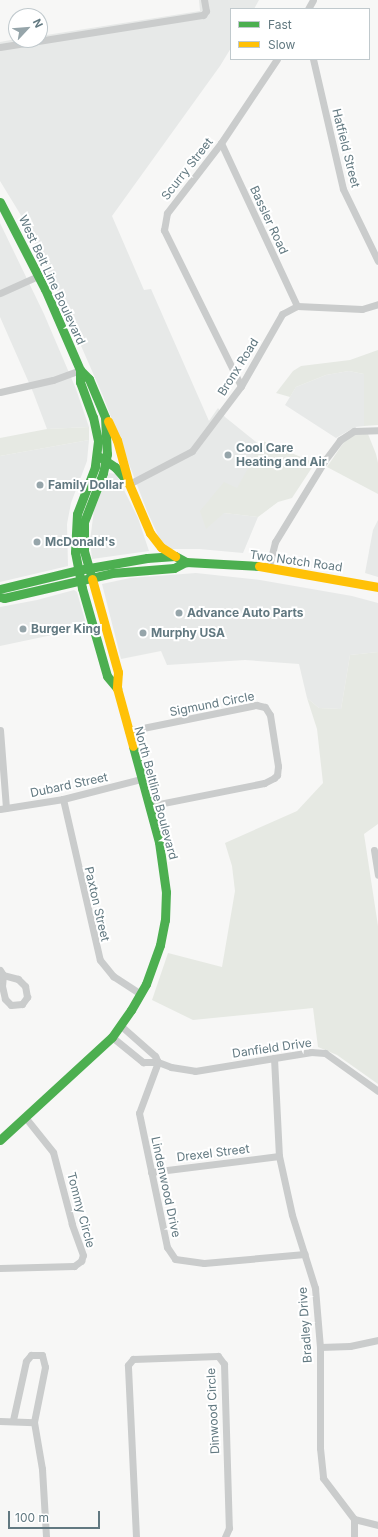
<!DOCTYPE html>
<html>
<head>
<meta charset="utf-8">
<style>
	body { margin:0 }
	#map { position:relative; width:378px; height:1537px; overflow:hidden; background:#f7f7f6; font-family:Inter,sans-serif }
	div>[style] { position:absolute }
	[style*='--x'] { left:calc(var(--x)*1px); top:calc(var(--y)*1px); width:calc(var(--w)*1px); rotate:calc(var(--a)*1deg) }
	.built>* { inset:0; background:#e7e9e8 }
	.green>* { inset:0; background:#e6e9e3 }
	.street>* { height:7px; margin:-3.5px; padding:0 3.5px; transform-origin:3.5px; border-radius:3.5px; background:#cacccc }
	.fast>* { height:9px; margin:-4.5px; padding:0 4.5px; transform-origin:4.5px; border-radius:4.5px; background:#4caf50 }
	.slow>* { height:9px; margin:-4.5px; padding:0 4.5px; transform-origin:4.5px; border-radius:4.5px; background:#ffc107 }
	.dots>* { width:11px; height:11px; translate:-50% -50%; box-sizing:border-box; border:2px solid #fff; border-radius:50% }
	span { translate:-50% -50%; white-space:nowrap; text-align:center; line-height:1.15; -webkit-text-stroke:4px #fff; paint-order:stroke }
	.street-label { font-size:12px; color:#627981 }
	.poi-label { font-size:12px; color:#627981; font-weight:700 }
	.left { translate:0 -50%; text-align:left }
	.legend { position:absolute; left:230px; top:8px; width:140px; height:52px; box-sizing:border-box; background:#fff; border:1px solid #c0c9cd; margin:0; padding:5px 7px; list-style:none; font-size:12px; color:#627981 }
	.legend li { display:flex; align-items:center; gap:8px; height:20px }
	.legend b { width:20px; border:1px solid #c0c9cd }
	.north { position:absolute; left:8px; top:8px; width:40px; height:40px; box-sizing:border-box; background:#fff; border:1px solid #c0c9cd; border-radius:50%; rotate:64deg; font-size:11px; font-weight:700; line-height:16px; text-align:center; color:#627981 }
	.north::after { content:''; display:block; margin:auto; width:14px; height:18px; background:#96a5aa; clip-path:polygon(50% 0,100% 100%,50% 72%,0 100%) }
	.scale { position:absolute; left:8px; top:1511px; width:92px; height:18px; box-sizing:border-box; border:2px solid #627981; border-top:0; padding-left:5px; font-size:12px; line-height:14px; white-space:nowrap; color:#627981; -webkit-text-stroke:3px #fff; paint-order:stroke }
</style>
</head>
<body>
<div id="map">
	<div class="built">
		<div style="clip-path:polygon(199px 0,259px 0,254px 9px,231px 9px,231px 48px,220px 66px,112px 216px,144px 290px,151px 289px,209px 421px,218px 408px,225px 417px,261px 446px,224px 513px,258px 517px,243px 553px,199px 549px,170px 549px,162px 544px,147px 511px,103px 396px,57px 291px,22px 217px,0 181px,0 42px,16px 39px,40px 40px,40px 36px,200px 11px)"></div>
		<div style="clip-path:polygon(0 223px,44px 314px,76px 389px,89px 427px,47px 429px,33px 392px,0 317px)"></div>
		<div style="clip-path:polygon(349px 371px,364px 374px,364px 426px,355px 427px,336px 438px,285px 405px,296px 387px,326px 375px)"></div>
		<div style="clip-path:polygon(89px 440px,87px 461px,71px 503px,67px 524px,68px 566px,0 582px,0 456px)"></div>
		<div style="clip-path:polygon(109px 473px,116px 474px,138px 518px,149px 551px,92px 559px,90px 541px,94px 510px)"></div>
		<div style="clip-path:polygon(378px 520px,378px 577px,365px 573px,373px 530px)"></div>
		<div style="clip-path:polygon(196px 573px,260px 580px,352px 596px,378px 603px,378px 652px,350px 655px,341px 709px,319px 708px,307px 698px,299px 664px,245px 660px,167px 665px,161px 651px,121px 659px,102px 584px,130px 578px)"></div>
		<div style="clip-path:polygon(74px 590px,77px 592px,86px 624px,52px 635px,0 646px,0 607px,37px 600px)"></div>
	</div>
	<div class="green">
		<div style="clip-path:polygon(378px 350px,378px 425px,364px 426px,364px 374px,349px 371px,326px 375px,296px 387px,290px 397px,276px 393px,293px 371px,301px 366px,350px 360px)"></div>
		<div style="clip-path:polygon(89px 427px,89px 440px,0 456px,0 438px,47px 429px)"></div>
		<div style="clip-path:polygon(362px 432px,368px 434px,376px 454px,378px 463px,378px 494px,327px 467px,346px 439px)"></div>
		<div style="clip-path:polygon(263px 441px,315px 463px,292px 498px,278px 502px,258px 517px,224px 513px,206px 529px,200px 511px,224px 482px,237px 488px)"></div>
		<div style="clip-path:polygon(378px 652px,378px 824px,364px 834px,378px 926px,378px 1084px,337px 1055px,318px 1047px,313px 1008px,193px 1020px,152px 1000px,168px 953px,222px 967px,235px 891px,232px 866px,225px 843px,297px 811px,323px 783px,317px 729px,307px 698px,319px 708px,341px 709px,350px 655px)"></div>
	</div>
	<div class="street">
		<div style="--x:308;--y:9;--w:10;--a:-61"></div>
		<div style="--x:0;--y:47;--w:206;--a:-9"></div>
		<div style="--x:203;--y:15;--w:5;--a:-53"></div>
		<div style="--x:206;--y:11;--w:11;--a:-100"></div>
		<div style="--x:313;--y:59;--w:133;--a:77"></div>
		<div style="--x:343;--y:189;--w:80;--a:64.1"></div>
		<div style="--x:221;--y:143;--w:180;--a:65"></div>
		<div style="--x:0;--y:293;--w:42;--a:-24.1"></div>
		<div style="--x:241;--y:386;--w:174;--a:-116.3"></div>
		<div style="--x:164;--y:230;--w:17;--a:-80"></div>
		<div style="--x:167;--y:213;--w:88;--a:-52.4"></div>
		<div style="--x:221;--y:143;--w:101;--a:-56.3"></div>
		<div style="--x:0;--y:392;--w:54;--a:-12.8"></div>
		<div style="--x:53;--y:380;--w:29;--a:-20"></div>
		<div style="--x:129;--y:484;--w:71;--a:-27.6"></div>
		<div style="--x:192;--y:451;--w:81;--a:-53"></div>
		<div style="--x:241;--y:386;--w:83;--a:-60.3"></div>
		<div style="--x:282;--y:314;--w:17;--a:-28"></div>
		<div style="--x:297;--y:306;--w:65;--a:2.6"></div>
		<div style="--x:362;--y:309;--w:17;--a:-17"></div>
		<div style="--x:269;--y:566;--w:25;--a:-76"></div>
		<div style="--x:275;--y:542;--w:96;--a:-58.6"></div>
		<div style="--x:325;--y:460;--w:25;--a:-53"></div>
		<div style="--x:340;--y:440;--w:17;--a:-33"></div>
		<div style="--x:354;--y:431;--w:24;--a:-2"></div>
		<div style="--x:0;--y:730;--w:78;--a:85.6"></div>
		<div style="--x:128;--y:731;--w:131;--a:-11.5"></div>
		<div style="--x:256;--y:705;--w:9;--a:13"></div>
		<div style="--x:265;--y:707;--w:9;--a:58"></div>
		<div style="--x:270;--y:715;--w:52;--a:81.1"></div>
		<div style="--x:278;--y:766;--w:9;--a:96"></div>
		<div style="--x:277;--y:775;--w:4;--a:135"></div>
		<div style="--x:274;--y:778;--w:11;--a:153"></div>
		<div style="--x:264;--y:783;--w:117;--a:168.7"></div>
		<div style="--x:63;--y:799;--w:165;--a:77.1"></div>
		<div style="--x:100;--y:960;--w:21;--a:51"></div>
		<div style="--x:113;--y:976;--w:33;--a:33"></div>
		<div style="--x:0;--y:809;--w:64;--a:-9"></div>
		<div style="--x:63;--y:799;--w:81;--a:-14.4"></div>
		<div style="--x:374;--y:850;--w:25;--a:81"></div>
		<div style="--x:0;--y:970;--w:6;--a:59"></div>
		<div style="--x:3;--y:975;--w:11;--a:95"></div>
		<div style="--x:2;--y:986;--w:13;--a:77"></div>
		<div style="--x:5;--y:999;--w:8;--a:45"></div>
		<div style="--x:11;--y:1005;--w:11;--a:-5"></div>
		<div style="--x:22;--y:1004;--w:9;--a:-54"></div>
		<div style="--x:27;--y:997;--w:11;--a:-100"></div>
		<div style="--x:25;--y:986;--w:10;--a:-135"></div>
		<div style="--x:18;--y:979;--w:16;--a:-165"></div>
		<div style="--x:120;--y:1025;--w:47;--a:41.5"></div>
		<div style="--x:155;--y:1056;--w:7;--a:63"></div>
		<div style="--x:112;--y:1037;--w:40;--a:39"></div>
		<div style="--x:143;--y:1062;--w:15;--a:0"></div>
		<div style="--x:158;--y:1062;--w:14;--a:21"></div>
		<div style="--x:171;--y:1067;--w:24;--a:9"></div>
		<div style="--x:195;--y:1071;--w:118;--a:-9.3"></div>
		<div style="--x:311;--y:1052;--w:14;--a:4"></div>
		<div style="--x:325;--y:1053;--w:65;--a:35.6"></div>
		<div style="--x:274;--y:1058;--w:98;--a:87.1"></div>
		<div style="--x:279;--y:1156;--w:60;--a:77.6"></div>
		<div style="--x:292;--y:1215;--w:77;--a:72.5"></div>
		<div style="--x:315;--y:1288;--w:59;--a:85.2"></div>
		<div style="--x:320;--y:1347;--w:101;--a:90"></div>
		<div style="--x:320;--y:1448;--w:30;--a:84"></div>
		<div style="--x:323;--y:1478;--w:51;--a:52.9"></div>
		<div style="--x:354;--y:1519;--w:18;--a:90"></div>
		<div style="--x:158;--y:1062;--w:54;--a:110.4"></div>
		<div style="--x:139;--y:1113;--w:137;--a:78.2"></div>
		<div style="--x:167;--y:1247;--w:14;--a:56"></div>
		<div style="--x:175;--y:1259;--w:29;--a:8"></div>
		<div style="--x:204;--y:1263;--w:101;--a:-5.1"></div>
		<div style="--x:151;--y:1172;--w:129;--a:-7.1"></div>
		<div style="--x:0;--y:1268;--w:74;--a:-1.5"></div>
		<div style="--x:74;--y:1266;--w:9;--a:-36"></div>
		<div style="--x:81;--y:1261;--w:6;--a:-72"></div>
		<div style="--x:83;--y:1255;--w:33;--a:-110"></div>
		<div style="--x:72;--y:1224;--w:74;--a:-104.8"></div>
		<div style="--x:53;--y:1152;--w:45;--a:-128.7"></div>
		<div style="--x:320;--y:1347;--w:30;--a:-2"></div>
		<div style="--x:350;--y:1346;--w:29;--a:-12"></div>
		<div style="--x:13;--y:1420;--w:60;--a:-77.6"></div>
		<div style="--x:26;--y:1361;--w:8;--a:-50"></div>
		<div style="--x:31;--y:1355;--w:11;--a:0"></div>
		<div style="--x:42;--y:1355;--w:12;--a:76"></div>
		<div style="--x:45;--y:1367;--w:56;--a:101.3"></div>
		<div style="--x:34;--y:1422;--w:48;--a:80.3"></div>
		<div style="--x:42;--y:1469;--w:68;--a:86.6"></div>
		<div style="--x:0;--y:1421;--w:34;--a:2"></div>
		<div style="--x:354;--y:1519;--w:25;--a:14"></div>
		<div style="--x:136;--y:1537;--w:172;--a:-92.7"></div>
		<div style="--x:128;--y:1365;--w:8;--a:-50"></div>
		<div style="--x:133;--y:1359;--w:85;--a:-2"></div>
		<div style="--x:218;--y:1356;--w:10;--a:53"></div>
		<div style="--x:224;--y:1364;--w:164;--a:88.3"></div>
		<div style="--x:229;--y:1528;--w:10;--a:114"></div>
	</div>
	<div class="fast">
		<div style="--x:0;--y:202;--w:98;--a:62.7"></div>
		<div style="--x:45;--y:289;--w:88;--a:66.6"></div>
		<div style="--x:80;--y:370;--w:13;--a:45"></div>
		<div style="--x:89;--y:379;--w:41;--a:67.2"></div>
		<div style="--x:105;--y:417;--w:37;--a:87"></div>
		<div style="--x:107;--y:454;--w:19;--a:102"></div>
		<div style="--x:103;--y:473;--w:53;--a:111.2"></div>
		<div style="--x:84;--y:522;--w:29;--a:90"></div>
		<div style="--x:84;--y:551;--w:29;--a:74"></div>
		<div style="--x:80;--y:370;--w:12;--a:90"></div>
		<div style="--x:80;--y:382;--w:37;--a:70"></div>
		<div style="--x:93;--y:417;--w:25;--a:78"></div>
		<div style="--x:98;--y:441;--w:26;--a:97"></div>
		<div style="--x:95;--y:467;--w:50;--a:111"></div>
		<div style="--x:77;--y:514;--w:38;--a:93"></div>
		<div style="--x:75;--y:552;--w:37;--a:79"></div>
		<div style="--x:82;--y:588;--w:91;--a:74.1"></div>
		<div style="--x:107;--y:676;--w:16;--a:50"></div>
		<div style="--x:100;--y:457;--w:18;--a:34"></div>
		<div style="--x:115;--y:467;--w:20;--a:49"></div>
		<div style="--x:0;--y:589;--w:80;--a:-13.7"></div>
		<div style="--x:78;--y:570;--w:70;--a:-9.9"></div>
		<div style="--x:147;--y:558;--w:28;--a:-4"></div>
		<div style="--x:175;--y:556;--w:13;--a:29"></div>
		<div style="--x:186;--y:562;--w:73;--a:3.1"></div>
		<div style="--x:0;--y:597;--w:4;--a:14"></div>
		<div style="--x:4;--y:598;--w:111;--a:-13"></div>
		<div style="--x:112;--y:573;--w:62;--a:-4.6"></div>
		<div style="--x:174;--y:568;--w:13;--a:-27"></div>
		<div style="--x:0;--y:1140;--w:152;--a:-42.6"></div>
		<div style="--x:112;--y:1037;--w:33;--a:-55"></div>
		<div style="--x:131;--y:1010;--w:30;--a:-60"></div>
		<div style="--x:146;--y:984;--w:41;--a:-70.3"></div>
		<div style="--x:160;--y:945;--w:25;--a:-79"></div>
		<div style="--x:165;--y:920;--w:28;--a:-88"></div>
		<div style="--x:166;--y:892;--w:50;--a:-98"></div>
		<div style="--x:159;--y:842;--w:99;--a:-105.2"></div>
	</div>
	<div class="slow">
		<div style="--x:108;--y:421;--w:21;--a:65"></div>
		<div style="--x:117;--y:440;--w:46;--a:74.7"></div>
		<div style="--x:129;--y:484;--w:53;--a:66.8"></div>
		<div style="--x:150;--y:533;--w:18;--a:52"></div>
		<div style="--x:161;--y:547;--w:17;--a:33"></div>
		<div style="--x:259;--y:566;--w:121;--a:10"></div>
		<div style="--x:92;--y:579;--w:97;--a:74.4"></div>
		<div style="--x:118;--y:672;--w:16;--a:94"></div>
		<div style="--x:117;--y:688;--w:60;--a:74.6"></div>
	</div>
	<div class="dots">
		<div style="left:228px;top:455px;background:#96a5aa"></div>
		<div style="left:40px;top:485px;background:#96a5aa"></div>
		<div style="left:37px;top:542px;background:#96a5aa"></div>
		<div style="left:179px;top:613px;background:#96a5aa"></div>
		<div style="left:23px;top:629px;background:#96a5aa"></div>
		<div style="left:143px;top:633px;background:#96a5aa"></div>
	</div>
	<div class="street-label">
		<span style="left:346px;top:148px;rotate:76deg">Hatfield Street</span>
		<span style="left:187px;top:169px;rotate:-52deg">Scurry Street</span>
		<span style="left:269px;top:220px;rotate:65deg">Bassler Road</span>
		<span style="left:52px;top:280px;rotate:65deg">West Belt Line Boulevard</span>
		<span style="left:238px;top:367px;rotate:-58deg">Bronx Road</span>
		<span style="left:296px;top:561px;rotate:8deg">Two Notch Road</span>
		<span style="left:212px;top:704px;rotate:-11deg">Sigmund Circle</span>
		<span style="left:69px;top:785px;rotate:-12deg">Dubard Street</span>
		<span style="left:156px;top:793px;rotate:75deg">North Beltline Boulevard</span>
		<span style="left:97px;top:904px;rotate:77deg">Paxton Street</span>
		<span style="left:272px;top:1048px;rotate:-8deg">Danfield Drive</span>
		<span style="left:213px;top:1153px;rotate:-7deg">Drexel Street</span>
		<span style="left:166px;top:1187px;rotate:78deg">Lindenwood Drive</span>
		<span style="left:81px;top:1210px;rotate:75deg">Tommy Circle</span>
		<span style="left:305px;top:1325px;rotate:-94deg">Bradley Drive</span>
		<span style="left:213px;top:1411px;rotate:-93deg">Dinwood Circle</span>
	</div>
	<div class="poi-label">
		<span class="left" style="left:236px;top:455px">Cool Care<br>Heating and Air</span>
		<span class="left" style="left:48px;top:485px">Family Dollar</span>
		<span class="left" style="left:45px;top:542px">McDonald's</span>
		<span class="left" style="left:187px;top:613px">Advance Auto Parts</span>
		<span class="left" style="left:31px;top:629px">Burger King</span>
		<span class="left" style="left:151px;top:633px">Murphy USA</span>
	</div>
	<ul class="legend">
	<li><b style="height:5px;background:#4caf50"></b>Fast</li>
	<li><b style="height:5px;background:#ffc107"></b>Slow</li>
	</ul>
	<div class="north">N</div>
	<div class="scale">100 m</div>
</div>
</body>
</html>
